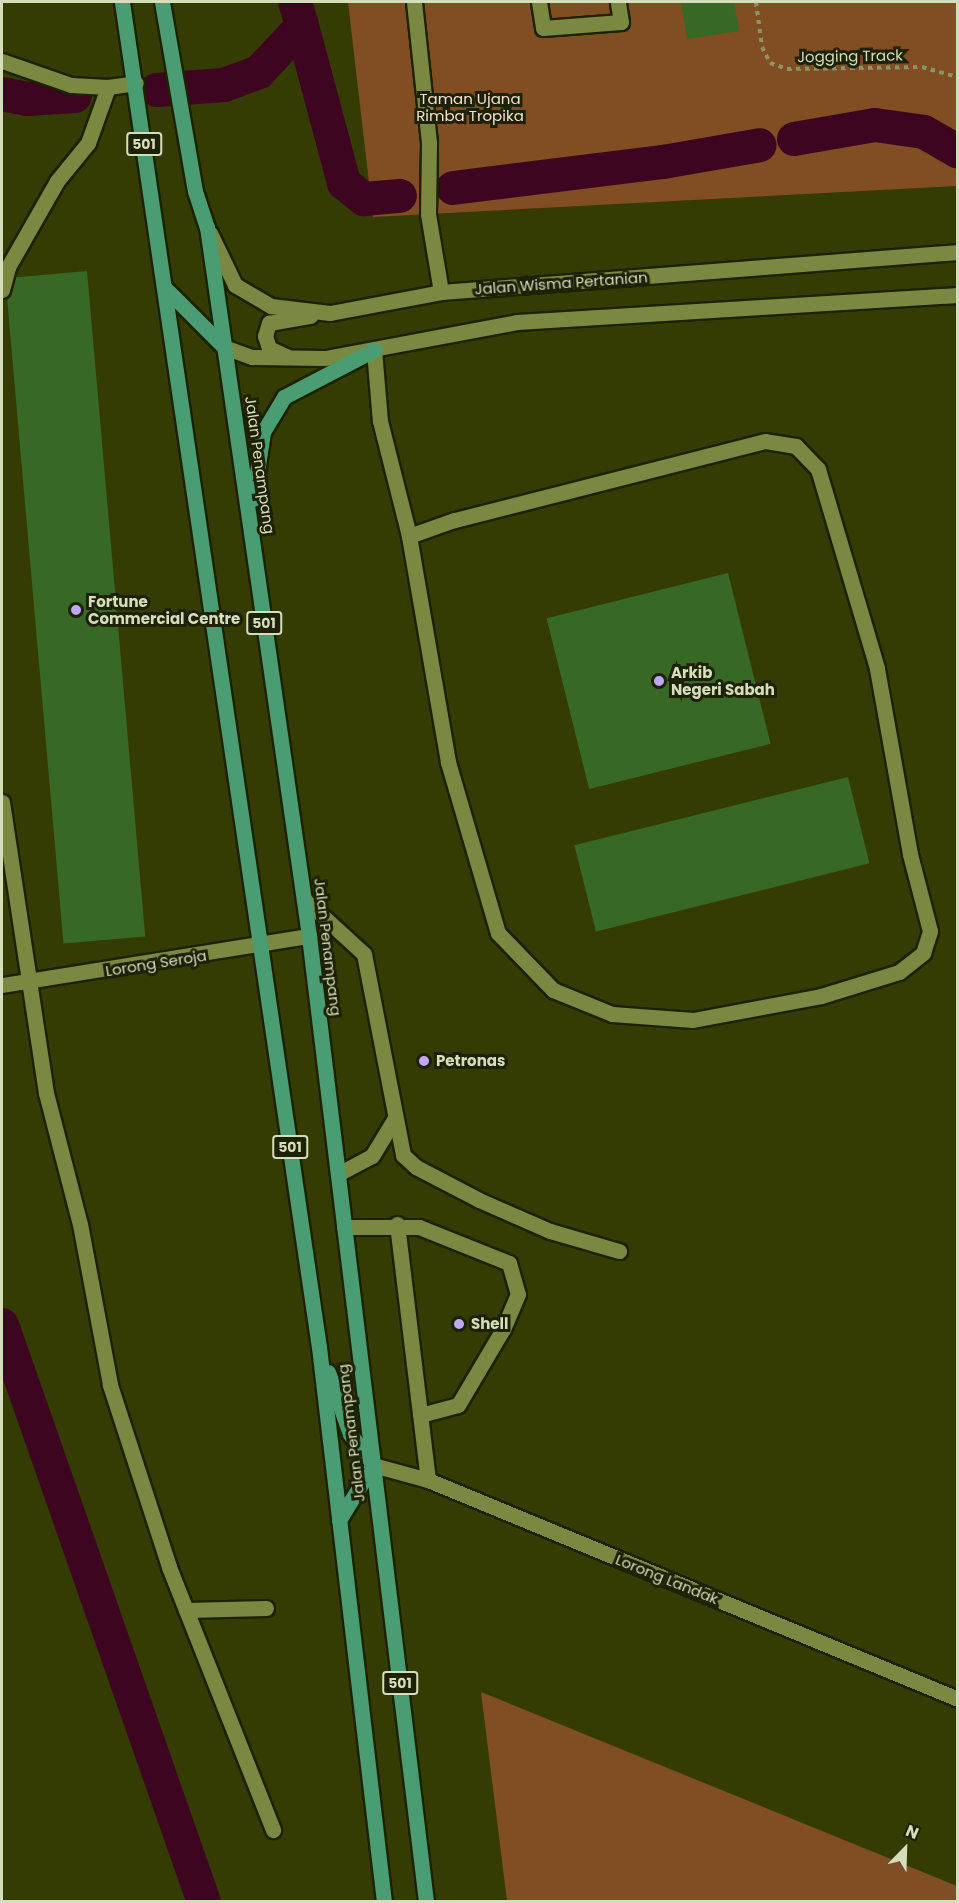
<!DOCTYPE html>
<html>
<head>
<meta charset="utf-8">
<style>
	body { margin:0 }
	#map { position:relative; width:959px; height:1903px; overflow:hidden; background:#343c03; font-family:Poppins,sans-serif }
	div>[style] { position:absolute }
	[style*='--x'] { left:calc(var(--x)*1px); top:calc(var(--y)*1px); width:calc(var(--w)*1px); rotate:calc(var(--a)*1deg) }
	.green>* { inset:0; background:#814d22 }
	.canal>* { height:34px; margin:-17px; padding:0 17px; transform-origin:17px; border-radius:17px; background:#3d051f }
	.building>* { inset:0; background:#386825; transform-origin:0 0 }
	.path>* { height:4px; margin-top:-2px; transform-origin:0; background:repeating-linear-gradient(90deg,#8c9467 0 4.5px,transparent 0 9px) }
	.roads { filter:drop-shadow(2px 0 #1c2200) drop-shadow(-2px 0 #1c2200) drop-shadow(0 2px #1c2200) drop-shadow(0 -2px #1c2200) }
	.minor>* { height:15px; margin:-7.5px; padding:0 7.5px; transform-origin:7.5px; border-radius:7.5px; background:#7b8842 }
	.major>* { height:15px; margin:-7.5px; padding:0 7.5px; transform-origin:7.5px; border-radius:7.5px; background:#4a9c72 }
	.dots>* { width:16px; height:16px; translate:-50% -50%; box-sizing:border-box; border:3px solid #1d2105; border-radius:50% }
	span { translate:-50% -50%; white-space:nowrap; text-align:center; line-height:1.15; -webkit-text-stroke:6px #1d2105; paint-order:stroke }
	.shield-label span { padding:2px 4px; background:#1d2105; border:2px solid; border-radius:4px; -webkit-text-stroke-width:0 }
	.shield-label { font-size:14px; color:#d5ddba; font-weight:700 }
	.street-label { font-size:15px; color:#d5ddba }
	.park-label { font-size:15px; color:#f2dfd1 }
	.poi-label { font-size:15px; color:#d5ddba; font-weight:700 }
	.left { translate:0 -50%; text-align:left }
	.frame { position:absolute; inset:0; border:3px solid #d5ddba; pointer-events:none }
	.north { position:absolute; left:875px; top:1819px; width:60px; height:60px; -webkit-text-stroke:4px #1d2105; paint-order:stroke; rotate:23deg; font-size:16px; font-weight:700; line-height:24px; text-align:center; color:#d5ddba }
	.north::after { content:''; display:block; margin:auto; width:21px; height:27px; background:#d5ddba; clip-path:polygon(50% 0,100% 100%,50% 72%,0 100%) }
</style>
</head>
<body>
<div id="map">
	<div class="green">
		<div style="clip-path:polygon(348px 2px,957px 2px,957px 186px,373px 217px)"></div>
		<div style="clip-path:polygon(481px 1692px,957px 1886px,957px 1901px,507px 1901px)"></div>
	</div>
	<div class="canal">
		<div style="--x:302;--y:26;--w:163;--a:75"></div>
		<div style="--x:344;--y:183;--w:26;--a:39"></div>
		<div style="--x:364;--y:199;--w:36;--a:-5"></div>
		<div style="--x:157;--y:90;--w:67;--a:-4.3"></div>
		<div style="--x:224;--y:85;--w:37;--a:-20"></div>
		<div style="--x:259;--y:72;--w:63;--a:-46.9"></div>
		<div style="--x:302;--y:26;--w:25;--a:-106"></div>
		<div style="--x:2;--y:94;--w:26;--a:11"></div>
		<div style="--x:28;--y:99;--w:47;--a:-3.7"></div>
		<div style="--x:794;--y:139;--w:82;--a:-9.8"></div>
		<div style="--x:875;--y:125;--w:49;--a:8.1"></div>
		<div style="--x:924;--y:132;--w:39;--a:30"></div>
		<div style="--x:453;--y:188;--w:212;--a:-7.1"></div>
		<div style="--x:663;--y:162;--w:98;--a:-9.9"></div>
		<div style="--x:2;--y:1325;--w:611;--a:70.71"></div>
	</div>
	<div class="building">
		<div style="clip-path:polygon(681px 2px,734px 2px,739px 31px,687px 39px)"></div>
		<div style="left:87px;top:271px;width:668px;height:82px;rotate:85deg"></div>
		<div style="left:728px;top:573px;width:176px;height:187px;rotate:76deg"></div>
		<div style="left:848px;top:777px;width:89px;height:282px;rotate:76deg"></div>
	</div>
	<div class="path">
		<div style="--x:756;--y:2;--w:45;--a:82.4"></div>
		<div style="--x:762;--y:47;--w:18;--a:63"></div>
		<div style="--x:770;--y:63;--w:18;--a:19"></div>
		<div style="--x:787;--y:69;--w:135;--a:-0.8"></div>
		<div style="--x:922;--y:67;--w:37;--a:16"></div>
	</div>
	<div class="roads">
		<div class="minor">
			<div style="--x:414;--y:2;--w:142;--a:83.9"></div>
			<div style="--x:429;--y:143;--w:71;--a:90.8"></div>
			<div style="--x:428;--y:214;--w:79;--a:80.5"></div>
			<div style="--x:539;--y:2;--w:26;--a:81"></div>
			<div style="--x:543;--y:28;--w:78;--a:-4.4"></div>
			<div style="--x:621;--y:22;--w:20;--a:-99"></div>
			<div style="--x:2;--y:61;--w:73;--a:19.2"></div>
			<div style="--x:71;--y:85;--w:37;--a:3"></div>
			<div style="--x:108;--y:87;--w:28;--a:-8"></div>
			<div style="--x:210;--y:233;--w:58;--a:64.3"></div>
			<div style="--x:235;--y:285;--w:42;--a:30.3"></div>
			<div style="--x:271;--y:306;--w:59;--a:6.8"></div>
			<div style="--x:330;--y:313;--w:113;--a:-10.7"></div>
			<div style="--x:441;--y:292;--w:519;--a:-4.42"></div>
			<div style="--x:2;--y:290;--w:24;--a:-75"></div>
			<div style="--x:8;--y:267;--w:99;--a:-60.3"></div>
			<div style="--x:57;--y:181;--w:49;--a:-50.8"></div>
			<div style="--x:88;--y:143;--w:59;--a:-70.3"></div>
			<div style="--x:224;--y:347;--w:30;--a:20"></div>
			<div style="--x:252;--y:357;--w:73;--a:0.8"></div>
			<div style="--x:325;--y:358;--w:195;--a:-10.6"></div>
			<div style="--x:517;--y:322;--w:442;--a:-3.5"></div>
			<div style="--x:374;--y:350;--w:71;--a:85.2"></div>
			<div style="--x:380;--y:421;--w:119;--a:75.8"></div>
			<div style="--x:409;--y:536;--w:229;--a:80.2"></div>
			<div style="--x:448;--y:762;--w:178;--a:73.7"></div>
			<div style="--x:498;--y:933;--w:79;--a:46"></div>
			<div style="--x:553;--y:990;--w:64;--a:22.1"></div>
			<div style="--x:612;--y:1014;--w:81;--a:4.2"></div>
			<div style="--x:693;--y:1020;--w:130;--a:-10.6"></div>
			<div style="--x:821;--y:996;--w:82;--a:-17.1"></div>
			<div style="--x:899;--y:972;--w:31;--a:-38"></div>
			<div style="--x:923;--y:953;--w:23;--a:-72"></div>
			<div style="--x:930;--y:931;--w:80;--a:-104.6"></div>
			<div style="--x:910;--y:854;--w:189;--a:-100.1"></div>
			<div style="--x:877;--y:668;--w:208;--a:-106.5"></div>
			<div style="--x:818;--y:469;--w:32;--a:-134"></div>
			<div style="--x:796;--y:446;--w:31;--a:-171"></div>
			<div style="--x:765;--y:441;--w:321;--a:165.7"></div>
			<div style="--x:454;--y:520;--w:48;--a:160.4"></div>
			<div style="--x:286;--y:356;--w:19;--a:-155"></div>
			<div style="--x:269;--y:348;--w:13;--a:-108"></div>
			<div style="--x:265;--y:336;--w:14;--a:-73"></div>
			<div style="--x:269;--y:323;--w:42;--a:-9.7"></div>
			<div style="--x:2;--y:802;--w:294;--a:81.4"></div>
			<div style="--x:46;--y:1093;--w:135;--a:75.5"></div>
			<div style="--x:80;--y:1224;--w:164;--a:79.4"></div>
			<div style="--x:110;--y:1385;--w:191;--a:72"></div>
			<div style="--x:169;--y:1567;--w:283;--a:68.4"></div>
			<div style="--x:304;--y:899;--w:81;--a:42.5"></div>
			<div style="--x:364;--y:954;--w:205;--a:79"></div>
			<div style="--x:403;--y:1155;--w:18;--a:43"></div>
			<div style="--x:416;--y:1167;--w:71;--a:27.6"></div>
			<div style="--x:479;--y:1200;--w:77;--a:23.6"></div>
			<div style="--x:550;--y:1231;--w:72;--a:16.2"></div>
			<div style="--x:2;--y:985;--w:311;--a:-9.1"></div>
			<div style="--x:338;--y:1174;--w:38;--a:-28"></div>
			<div style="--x:372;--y:1156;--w:44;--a:-58.8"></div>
			<div style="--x:397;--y:1224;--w:258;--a:83.1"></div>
			<div style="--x:344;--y:1227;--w:75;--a:0"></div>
			<div style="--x:419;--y:1227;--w:97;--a:21.8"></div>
			<div style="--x:509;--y:1263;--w:32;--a:74"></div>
			<div style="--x:518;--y:1294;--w:38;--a:113"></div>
			<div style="--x:503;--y:1329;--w:88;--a:120.6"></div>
			<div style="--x:458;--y:1405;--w:39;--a:165"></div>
			<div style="--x:373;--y:1465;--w:57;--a:15.3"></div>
			<div style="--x:428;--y:1480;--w:573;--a:22.45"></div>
			<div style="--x:186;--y:1610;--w:80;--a:-1.4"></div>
		</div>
		<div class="major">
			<div style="--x:122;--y:2;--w:1359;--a:81.67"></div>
			<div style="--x:319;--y:1347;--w:559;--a:83.32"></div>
			<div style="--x:162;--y:2;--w:192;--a:80.1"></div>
			<div style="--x:195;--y:191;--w:38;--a:72"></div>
			<div style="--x:207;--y:227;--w:716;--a:81.81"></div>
			<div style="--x:309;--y:936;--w:973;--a:83.09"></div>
			<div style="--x:164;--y:287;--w:85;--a:45"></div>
			<div style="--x:253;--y:499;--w:68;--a:-81.5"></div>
			<div style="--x:263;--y:432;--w:41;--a:-59"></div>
			<div style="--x:284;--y:397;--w:102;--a:-27.6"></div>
			<div style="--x:328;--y:1372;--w:66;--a:70.5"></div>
			<div style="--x:350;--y:1434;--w:39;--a:53"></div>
			<div style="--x:339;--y:1520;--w:65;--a:-58.3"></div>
		</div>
	</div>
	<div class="dots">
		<div style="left:76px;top:610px;background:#bfa8f4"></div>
		<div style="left:659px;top:681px;background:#bfa8f4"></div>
		<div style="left:424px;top:1061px;background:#bfa8f4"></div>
		<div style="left:459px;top:1324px;background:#bfa8f4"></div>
	</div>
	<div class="shield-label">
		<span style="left:144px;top:144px">501</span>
		<span style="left:264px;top:623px">501</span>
		<span style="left:290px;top:1147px">501</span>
		<span style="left:400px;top:1683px">501</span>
	</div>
	<div class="street-label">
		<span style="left:850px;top:56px;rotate:-1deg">Jogging Track</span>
		<span style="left:561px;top:283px;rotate:-4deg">Jalan Wisma Pertanian</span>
		<span style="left:260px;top:465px;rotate:82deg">Jalan Penampang</span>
		<span style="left:328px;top:947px;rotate:83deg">Jalan Penampang</span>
		<span style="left:156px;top:963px;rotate:-9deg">Lorong Seroja</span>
		<span style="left:351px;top:1433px;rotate:-97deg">Jalan Penampang</span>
		<span style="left:667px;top:1579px;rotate:22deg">Lorong Landak</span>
	</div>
	<div class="park-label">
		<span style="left:470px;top:107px">Taman Ujana<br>Rimba Tropika</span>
	</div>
	<div class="poi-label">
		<span class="left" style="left:88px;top:610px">Fortune<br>Commercial Centre</span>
		<span class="left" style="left:671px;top:681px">Arkib<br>Negeri Sabah</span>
		<span class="left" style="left:436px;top:1061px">Petronas</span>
		<span class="left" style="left:471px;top:1324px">Shell</span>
	</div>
	<div class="frame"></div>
	<div class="north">N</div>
</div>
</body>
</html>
